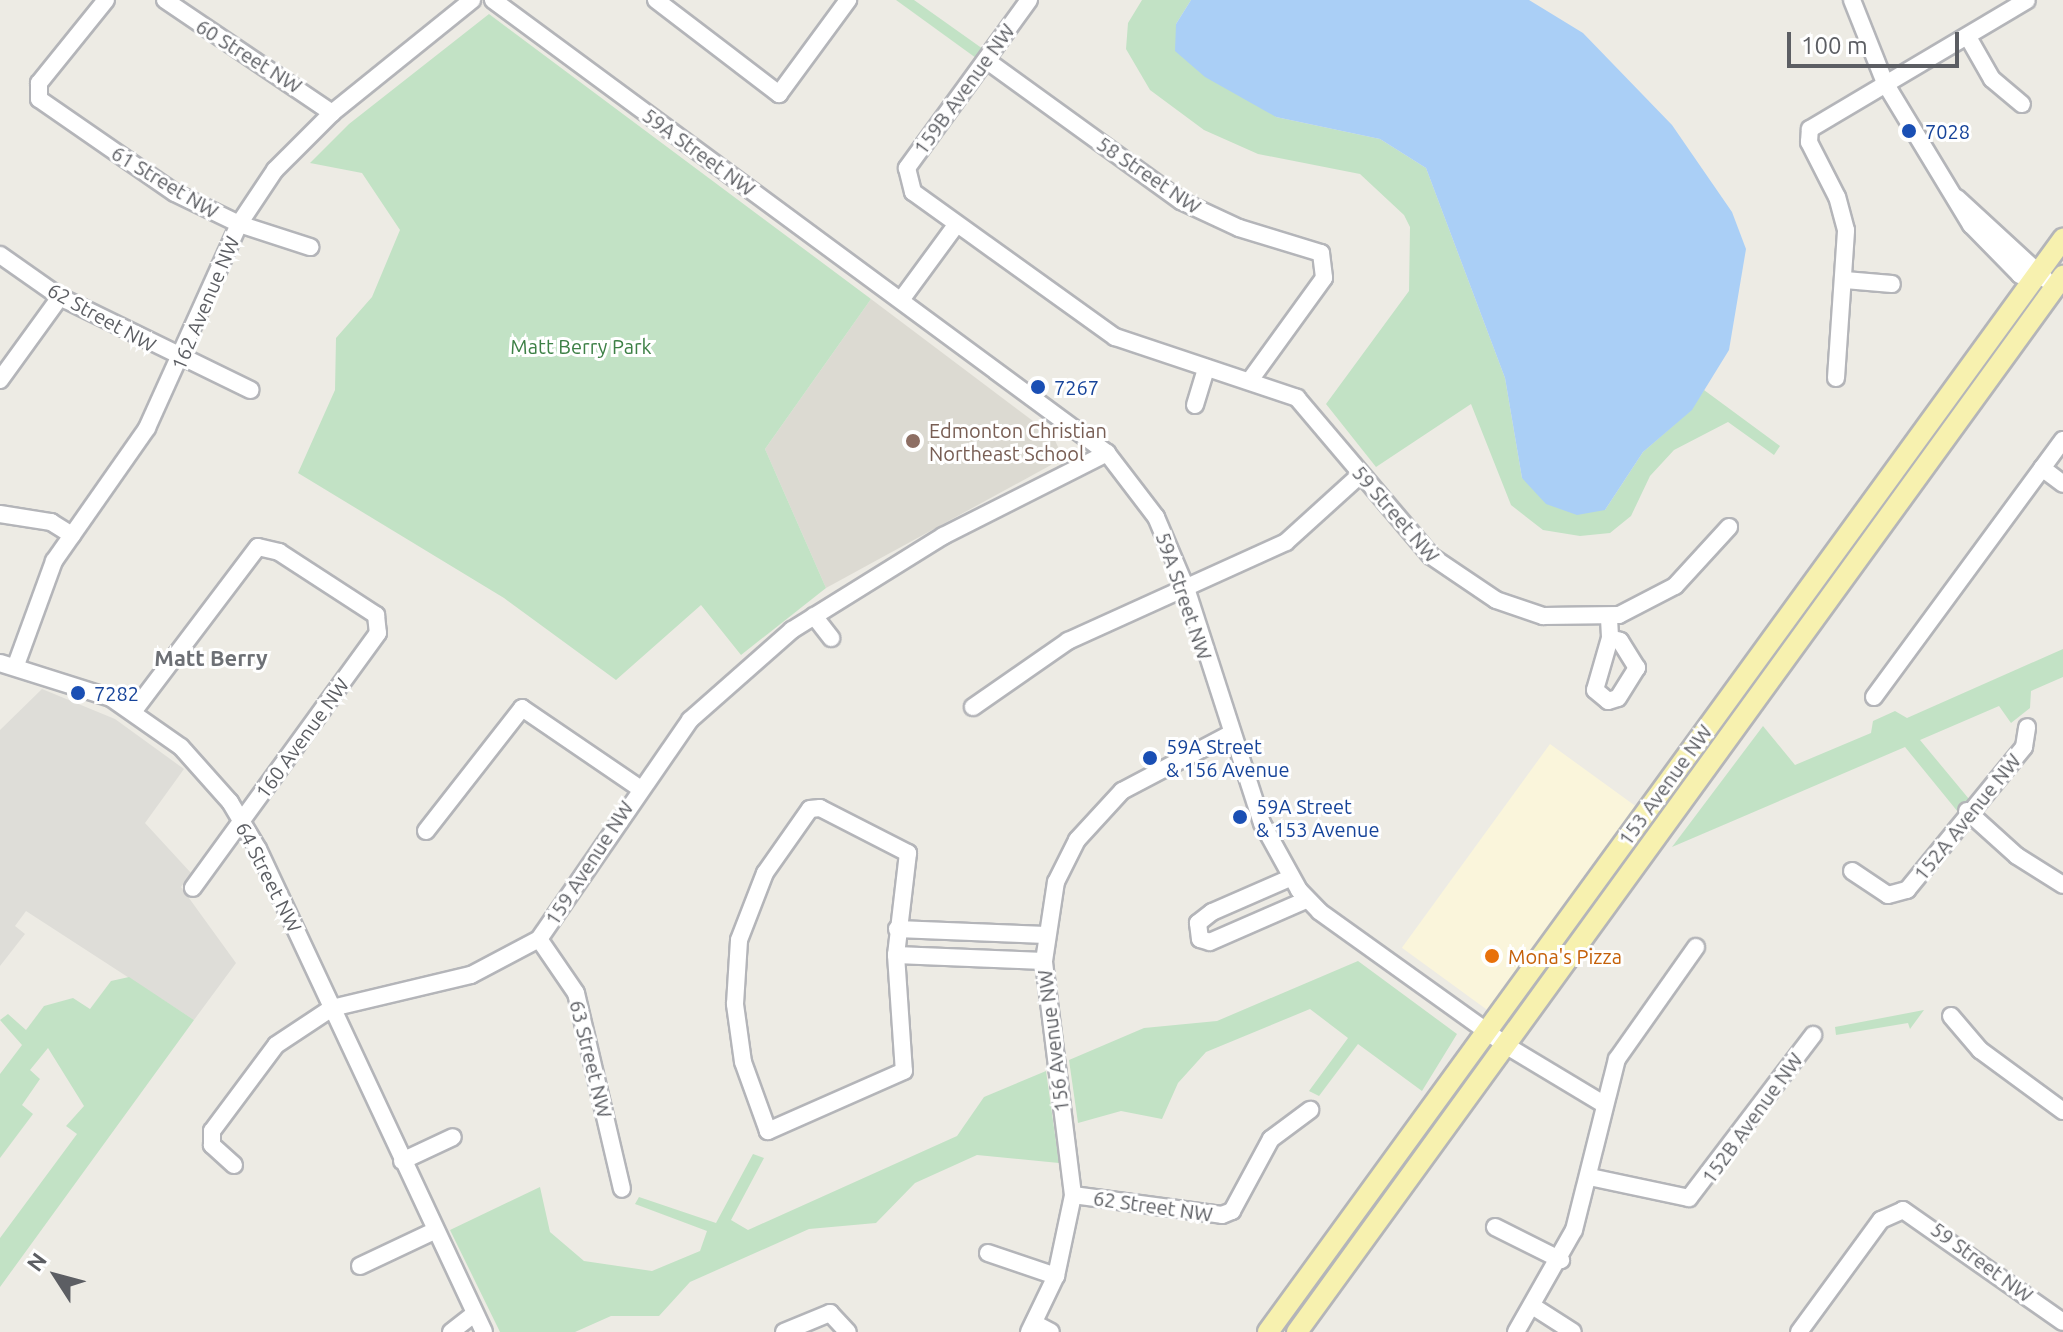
<!DOCTYPE html>
<html>
<head>
<meta charset="utf-8">
<style>
	body { margin:0 }
	#map { position:relative; width:2063px; height:1332px; overflow:hidden; background:#edebe4; font-family:Ubuntu,sans-serif }
	div>[style] { position:absolute }
	[style*='--x'] { left:calc(var(--x)*1px); top:calc(var(--y)*1px); width:calc(var(--w)*1px); rotate:calc(var(--a)*1deg) }
	.commercial>* { inset:0; background:#faf5db; transform-origin:0 0 }
	.industrial>* { inset:0; background:#deddd8 }
	.education>* { inset:0; background:#dcdad2 }
	.green>* { inset:0; background:#c2e2c5 }
	.water>* { inset:0; background:#aacff6 }
	.roads { filter:drop-shadow(2px 0 #b4b5b9) drop-shadow(-2px 0 #b4b5b9) drop-shadow(0 2px #b4b5b9) drop-shadow(0 -2px #b4b5b9) }
	.minor>* { height:16px; margin:-8px; padding:0 8px; transform-origin:8px; border-radius:8px; background:#fff }
	.major>* { height:20px; margin:-10px; padding:0 10px; transform-origin:10px; border-radius:10px; background:#f7f1af }
	.dots>* { width:22px; height:22px; translate:-50% -50%; box-sizing:border-box; border:4px solid #fff; border-radius:50% }
	span { translate:-50% -50%; white-space:nowrap; text-align:center; line-height:1.15; -webkit-text-stroke:6px #fff; paint-order:stroke }
	.street-label { font-size:20px; color:#5c5e63 }
	.transit-label { font-size:20px; color:#164399 }
	.left { translate:0 -50%; text-align:left }
	.park-label { font-size:20px; color:#3d8046 }
	.education-label { font-size:20px; color:#785e54 }
	.food-label { font-size:20px; color:#c56008 }
	.neighbourhood-label { font-size:22px; color:#6d7075; font-weight:700 }
	.north { position:absolute; left:16px; top:1236px; width:80px; height:80px; -webkit-text-stroke:6px #fff; paint-order:stroke; rotate:306deg; font-size:22px; font-weight:700; line-height:32px; text-align:center; color:#5c5e63 }
	.north::after { content:''; display:block; margin:auto; width:28px; height:36px; background:#5c5e63; clip-path:polygon(50% 0,100% 100%,50% 72%,0 100%) }
	.scale { position:absolute; left:1787px; top:32px; width:172px; height:36px; box-sizing:border-box; border:4px solid #5c5e63; border-top:0; padding-left:10px; font-size:24px; line-height:28px; white-space:nowrap; color:#5c5e63; -webkit-text-stroke:6px #fff; paint-order:stroke }
</style>
</head>
<body>
<div id="map">
	<div class="commercial">
		<div style="left:1550px;top:744px;width:109px;height:252px;rotate:36deg"></div>
	</div>
	<div class="industrial">
		<div style="clip-path:polygon(42px 689px,115px 719px,184px 769px,145px 823px,191px 873px,181px 887px,236px 963px,194px 1020px,26px 911px,15px 926px,25px 934px,0 966px,0 730px)"></div>
	</div>
	<div class="education">
		<div style="clip-path:polygon(871px 299px,1053px 436px,1058px 447px,1051px 465px,826px 588px,765px 449px)"></div>
	</div>
	<div class="green">
		<div style="clip-path:polygon(896px 0,914px 0,983px 49px,976px 58px)"></div>
		<div style="clip-path:polygon(1142px 0,1191px 0,1176px 24px,1276px 117px,1380px 139px,1426px 168px,1505px 378px,1522px 478px,1605px 510px,1643px 452px,1691px 410px,1704px 390px,1780px 446px,1774px 455px,1728px 422px,1674px 450px,1650px 476px,1631px 516px,1610px 533px,1580px 536px,1543px 530px,1511px 505px,1471px 404px,1376px 467px,1326px 404px,1409px 291px,1410px 227px,1404px 215px,1360px 174px,1258px 154px,1204px 130px,1150px 90px,1126px 49px,1128px 23px)"></div>
		<div style="clip-path:polygon(489px 14px,871px 299px,765px 449px,826px 588px,741px 655px,701px 605px,616px 680px,504px 598px,298px 473px,335px 390px,336px 338px,372px 297px,400px 230px,362px 173px,310px 163px,349px 124px)"></div>
		<div style="clip-path:polygon(2063px 649px,2063px 677px,2031px 691px,2030px 708px,2011px 723px,1999px 706px,1920px 740px,1969px 799px,1958px 812px,1905px 747px,1672px 847px,1763px 726px,1795px 765px,1871px 733px,1873px 721px,1895px 711px,1907px 718px)"></div>
		<div style="clip-path:polygon(1358px 961px,1457px 1034px,1422px 1091px,1358px 1044px,1319px 1096px,1309px 1091px,1348px 1038px,1310px 1009px,1206px 1052px,1178px 1083px,1162px 1119px,1121px 1111px,1078px 1123px,1069px 1060px,1144px 1028px,1217px 1021px)"></div>
		<div style="clip-path:polygon(129px 977px,194px 1020px,0 1287px,0 1238px,77px 1134px,66px 1126px,84px 1106px,48px 1048px,30px 1070px,40px 1079px,22px 1105px,33px 1114px,0 1158px,0 1074px,22px 1045px,0 1020px,8px 1014px,26px 1030px,44px 1006px,73px 998px,90px 1009px,111px 981px)"></div>
		<div style="clip-path:polygon(1924px 1010px,1910px 1029px,1908px 1023px,1836px 1035px,1835px 1027px)"></div>
		<div style="clip-path:polygon(1046px 1071px,1059px 1163px,977px 1155px,915px 1183px,876px 1223px,809px 1229px,690px 1282px,659px 1316px,611px 1316px,575px 1332px,500px 1332px,450px 1230px,540px 1187px,550px 1232px,584px 1261px,652px 1271px,700px 1251px,707px 1231px,635px 1204px,639px 1197px,716px 1223px,753px 1154px,764px 1158px,731px 1220px,748px 1230px,957px 1136px,984px 1097px)"></div>
	</div>
	<div class="water">
		<div style="clip-path:polygon(1191px 0,1529px 0,1583px 33px,1672px 125px,1732px 212px,1746px 249px,1729px 350px,1692px 410px,1643px 452px,1605px 510px,1577px 515px,1546px 504px,1522px 478px,1505px 378px,1426px 168px,1380px 139px,1276px 117px,1205px 77px,1175px 51px,1176px 24px)"></div>
	</div>
	<div class="roads">
		<div class="minor">
			<div style="--x:106;--y:0;--w:107;--a:128.9"></div>
			<div style="--x:39;--y:83;--w:16;--a:90"></div>
			<div style="--x:39;--y:99;--w:165;--a:34.7"></div>
			<div style="--x:175;--y:193;--w:71;--a:25.8"></div>
			<div style="--x:239;--y:224;--w:75;--a:17.9"></div>
			<div style="--x:165;--y:0;--w:202;--a:34.1"></div>
			<div style="--x:493;--y:0;--w:763;--a:36.42"></div>
			<div style="--x:1107;--y:453;--w:81;--a:52.6"></div>
			<div style="--x:1156;--y:517;--w:77;--a:67.1"></div>
			<div style="--x:1186;--y:588;--w:247;--a:72.1"></div>
			<div style="--x:1262;--y:823;--w:77;--a:61.1"></div>
			<div style="--x:1299;--y:890;--w:30;--a:46"></div>
			<div style="--x:1320;--y:912;--w:230;--a:35.6"></div>
			<div style="--x:1507;--y:1046;--w:111;--a:31"></div>
			<div style="--x:656;--y:0;--w:155;--a:37.4"></div>
			<div style="--x:779;--y:94;--w:117;--a:-53.7"></div>
			<div style="--x:1029;--y:0;--w:208;--a:126"></div>
			<div style="--x:907;--y:168;--w:25;--a:76"></div>
			<div style="--x:913;--y:192;--w:249;--a:35.7"></div>
			<div style="--x:1115;--y:337;--w:192;--a:18.5"></div>
			<div style="--x:1297;--y:398;--w:207;--a:49.7"></div>
			<div style="--x:1431;--y:556;--w:78;--a:34.1"></div>
			<div style="--x:1496;--y:600;--w:50;--a:18.8"></div>
			<div style="--x:1543;--y:616;--w:76;--a:-0.8"></div>
			<div style="--x:1619;--y:615;--w:63;--a:-27.4"></div>
			<div style="--x:1675;--y:586;--w:80;--a:-47.5"></div>
			<div style="--x:1852;--y:0;--w:89;--a:68.3"></div>
			<div style="--x:1885;--y:83;--w:166;--a:58.8"></div>
			<div style="--x:1971;--y:225;--w:70;--a:45.6"></div>
			<div style="--x:2020;--y:275;--w:18;--a:-3"></div>
			<div style="--x:1968;--y:37;--w:48;--a:60.3"></div>
			<div style="--x:1992;--y:79;--w:39;--a:40"></div>
			<div style="--x:986;--y:60;--w:241;--a:35.9"></div>
			<div style="--x:1181;--y:201;--w:64;--a:25"></div>
			<div style="--x:1239;--y:228;--w:86;--a:17"></div>
			<div style="--x:1321;--y:253;--w:25;--a:83"></div>
			<div style="--x:1324;--y:278;--w:125;--a:125.9"></div>
			<div style="--x:1957;--y:198;--w:120;--a:42.6"></div>
			<div style="--x:0;--y:255;--w:73;--a:35"></div>
			<div style="--x:60;--y:297;--w:212;--a:26"></div>
			<div style="--x:1845;--y:280;--w:47;--a:4.9"></div>
			<div style="--x:901;--y:300;--w:93;--a:-53.7"></div>
			<div style="--x:1836;--y:378;--w:148;--a:-86.1"></div>
			<div style="--x:1846;--y:230;--w:34;--a:-105"></div>
			<div style="--x:1837;--y:197;--w:62;--a:-117"></div>
			<div style="--x:1809;--y:142;--w:13;--a:-86"></div>
			<div style="--x:1810;--y:129;--w:252;--a:-30.7"></div>
			<div style="--x:0;--y:380;--w:102;--a:-54.1"></div>
			<div style="--x:1195;--y:405;--w:39;--a:-73"></div>
			<div style="--x:2042;--y:468;--w:26;--a:37"></div>
			<div style="--x:0;--y:514;--w:52;--a:8.9"></div>
			<div style="--x:51;--y:522;--w:25;--a:32"></div>
			<div style="--x:814;--y:616;--w:28;--a:52"></div>
			<div style="--x:1609;--y:618;--w:20;--a:87"></div>
			<div style="--x:1610;--y:638;--w:54;--a:106.1"></div>
			<div style="--x:1595;--y:690;--w:17;--a:40"></div>
			<div style="--x:1608;--y:701;--w:10;--a:-17"></div>
			<div style="--x:1618;--y:698;--w:36;--a:-58"></div>
			<div style="--x:1637;--y:668;--w:32;--a:-122"></div>
			<div style="--x:1620;--y:641;--w:10;--a:-163"></div>
			<div style="--x:0;--y:663;--w:116;--a:17.5"></div>
			<div style="--x:111;--y:698;--w:85;--a:35"></div>
			<div style="--x:181;--y:747;--w:74;--a:48.3"></div>
			<div style="--x:230;--y:802;--w:55;--a:59.2"></div>
			<div style="--x:258;--y:849;--w:533;--a:64.92"></div>
			<div style="--x:16;--y:665;--w:111;--a:-69.9"></div>
			<div style="--x:54;--y:561;--w:162;--a:-55"></div>
			<div style="--x:147;--y:428;--w:224;--a:-65.7"></div>
			<div style="--x:239;--y:224;--w:65;--a:-56.3"></div>
			<div style="--x:275;--y:170;--w:81;--a:-45"></div>
			<div style="--x:332;--y:113;--w:180;--a:-38.9"></div>
			<div style="--x:1874;--y:697;--w:319;--a:-53.7"></div>
			<div style="--x:973;--y:707;--w:116;--a:-34.8"></div>
			<div style="--x:1068;--y:641;--w:239;--a:-24.4"></div>
			<div style="--x:1286;--y:542;--w:100;--a:-42.2"></div>
			<div style="--x:133;--y:712;--w:207;--a:-52.9"></div>
			<div style="--x:258;--y:547;--w:22;--a:13"></div>
			<div style="--x:279;--y:552;--w:116;--a:33"></div>
			<div style="--x:376;--y:615;--w:18;--a:84"></div>
			<div style="--x:378;--y:633;--w:315;--a:126"></div>
			<div style="--x:820;--y:808;--w:99;--a:27.1"></div>
			<div style="--x:908;--y:853;--w:103;--a:96.7"></div>
			<div style="--x:896;--y:955;--w:116;--a:86.1"></div>
			<div style="--x:904;--y:1071;--w:149;--a:156.2"></div>
			<div style="--x:768;--y:1131;--w:73;--a:-109.9"></div>
			<div style="--x:743;--y:1062;--w:59;--a:-97.9"></div>
			<div style="--x:735;--y:1004;--w:64;--a:-86.4"></div>
			<div style="--x:739;--y:940;--w:72;--a:-68.8"></div>
			<div style="--x:765;--y:873;--w:78;--a:-54.9"></div>
			<div style="--x:810;--y:809;--w:10;--a:-6"></div>
			<div style="--x:1967;--y:811;--w:67;--a:42"></div>
			<div style="--x:2017;--y:856;--w:54;--a:32.2"></div>
			<div style="--x:426;--y:831;--w:156;--a:-52"></div>
			<div style="--x:522;--y:708;--w:140;--a:34.3"></div>
			<div style="--x:1852;--y:871;--w:43;--a:33.7"></div>
			<div style="--x:1888;--y:895;--w:20;--a:-15"></div>
			<div style="--x:1907;--y:890;--w:185;--a:-50.7"></div>
			<div style="--x:2024;--y:747;--w:20;--a:-81"></div>
			<div style="--x:1290;--y:878;--w:85;--a:156.4"></div>
			<div style="--x:1212;--y:912;--w:18;--a:142"></div>
			<div style="--x:1198;--y:923;--w:16;--a:83"></div>
			<div style="--x:1200;--y:939;--w:10;--a:17"></div>
			<div style="--x:1210;--y:942;--w:105;--a:-23.6"></div>
			<div style="--x:897;--y:929;--w:149;--a:2.3"></div>
			<div style="--x:539;--y:939;--w:65;--a:55.6"></div>
			<div style="--x:576;--y:993;--w:201;--a:76.8"></div>
			<div style="--x:896;--y:955;--w:148;--a:2.3"></div>
			<div style="--x:1951;--y:1016;--w:45;--a:49.5"></div>
			<div style="--x:1980;--y:1050;--w:103;--a:36.3"></div>
			<div style="--x:402;--y:1161;--w:56;--a:-25.2"></div>
			<div style="--x:234;--y:1165;--w:30;--a:-138"></div>
			<div style="--x:212;--y:1145;--w:14;--a:-90"></div>
			<div style="--x:212;--y:1131;--w:107;--a:-53.3"></div>
			<div style="--x:276;--y:1045;--w:67;--a:-33.5"></div>
			<div style="--x:332;--y:1008;--w:143;--a:-13.4"></div>
			<div style="--x:471;--y:975;--w:77;--a:-27.9"></div>
			<div style="--x:539;--y:939;--w:266;--a:-55.4"></div>
			<div style="--x:690;--y:720;--w:136;--a:-41.4"></div>
			<div style="--x:792;--y:630;--w:178;--a:-31.9"></div>
			<div style="--x:943;--y:536;--w:184;--a:-26.8"></div>
			<div style="--x:1590;--y:1177;--w:101;--a:12"></div>
			<div style="--x:1689;--y:1198;--w:205;--a:-52.7"></div>
			<div style="--x:1073;--y:1195;--w:150;--a:7.6"></div>
			<div style="--x:1222;--y:1215;--w:11;--a:-22"></div>
			<div style="--x:1232;--y:1211;--w:82;--a:-61.6"></div>
			<div style="--x:1271;--y:1139;--w:49;--a:-36.6"></div>
			<div style="--x:1495;--y:1227;--w:74;--a:26.6"></div>
			<div style="--x:988;--y:1253;--w:72;--a:18.7"></div>
			<div style="--x:360;--y:1266;--w:82;--a:-25.3"></div>
			<div style="--x:1534;--y:1307;--w:46;--a:32.7"></div>
			<div style="--x:1034;--y:1323;--w:19;--a:28"></div>
			<div style="--x:451;--y:1332;--w:28;--a:-38"></div>
			<div style="--x:784;--y:1332;--w:50;--a:-22.4"></div>
			<div style="--x:830;--y:1313;--w:26;--a:47"></div>
			<div style="--x:1029;--y:1332;--w:62;--a:-64.3"></div>
			<div style="--x:1056;--y:1276;--w:83;--a:-78.1"></div>
			<div style="--x:1073;--y:1195;--w:236;--a:-97.1"></div>
			<div style="--x:1044;--y:961;--w:80;--a:-81.4"></div>
			<div style="--x:1056;--y:882;--w:47;--a:-63.4"></div>
			<div style="--x:1077;--y:840;--w:67;--a:-47.4"></div>
			<div style="--x:1122;--y:791;--w:122;--a:-27.8"></div>
			<div style="--x:1516;--y:1332;--w:117;--a:-60.4"></div>
			<div style="--x:1574;--y:1230;--w:176;--a:-75.9"></div>
			<div style="--x:1617;--y:1059;--w:137;--a:-54.8"></div>
			<div style="--x:1799;--y:1332;--w:139;--a:-53.8"></div>
			<div style="--x:1881;--y:1220;--w:24;--a:-24"></div>
			<div style="--x:1903;--y:1210;--w:195;--a:35"></div>
		</div>
		<div class="major">
			<div style="--x:1268;--y:1332;--w:1352;--a:-53.97"></div>
			<div style="--x:1297;--y:1332;--w:1305;--a:-54.04"></div>
		</div>
	</div>
	<div class="dots">
		<div style="left:1909px;top:131px;background:#1a4fb4"></div>
		<div style="left:1038px;top:387px;background:#1a4fb4"></div>
		<div style="left:913px;top:441px;background:#8d6e63"></div>
		<div style="left:78px;top:693px;background:#1a4fb4"></div>
		<div style="left:1150px;top:758px;background:#1a4fb4"></div>
		<div style="left:1240px;top:817px;background:#1a4fb4"></div>
		<div style="left:1492px;top:956px;background:#e8710a"></div>
	</div>
	<div class="street-label">
		<span style="left:249px;top:56px;rotate:32deg">60 Street NW</span>
		<span style="left:964px;top:89px;rotate:-54deg">159B Avenue NW</span>
		<span style="left:699px;top:152px;rotate:36deg">59A Street NW</span>
		<span style="left:1149px;top:175px;rotate:34deg">58 Street NW</span>
		<span style="left:165px;top:182px;rotate:31deg">61 Street NW</span>
		<span style="left:205px;top:303px;rotate:-67deg">162 Avenue NW</span>
		<span style="left:102px;top:317px;rotate:29deg">62 Street NW</span>
		<span style="left:1396px;top:514px;rotate:49deg">59 Street NW</span>
		<span style="left:1184px;top:596px;rotate:71deg">59A Street NW</span>
		<span style="left:302px;top:738px;rotate:-54deg">160 Avenue NW</span>
		<span style="left:1665px;top:785px;rotate:-54deg">153 Avenue NW</span>
		<span style="left:1967px;top:817px;rotate:-51deg">152A Avenue NW</span>
		<span style="left:589px;top:863px;rotate:-57deg">159 Avenue NW</span>
		<span style="left:269px;top:877px;rotate:63deg">64 Street NW</span>
		<span style="left:1053px;top:1041px;rotate:-97deg">156 Avenue NW</span>
		<span style="left:591px;top:1059px;rotate:76deg">63 Street NW</span>
		<span style="left:1752px;top:1118px;rotate:-54deg">152B Avenue NW</span>
		<span style="left:1153px;top:1206px;rotate:8deg">62 Street NW</span>
		<span style="left:1982px;top:1262px;rotate:36deg">59 Street NW</span>
	</div>
	<div class="transit-label">
		<span class="left" style="left:1925px;top:131px">7028</span>
		<span class="left" style="left:1054px;top:387px">7267</span>
		<span class="left" style="left:94px;top:693px">7282</span>
		<span class="left" style="left:1166px;top:758px">59A Street<br>&amp; 156 Avenue</span>
		<span class="left" style="left:1256px;top:818px">59A Street<br>&amp; 153 Avenue</span>
	</div>
	<div class="park-label">
		<span style="left:581px;top:346px">Matt Berry Park</span>
	</div>
	<div class="education-label">
		<span class="left" style="left:929px;top:442px">Edmonton Christian<br>Northeast School</span>
	</div>
	<div class="food-label">
		<span class="left" style="left:1508px;top:956px">Mona's Pizza</span>
	</div>
	<div class="neighbourhood-label">
		<span style="left:211px;top:658px">Matt Berry</span>
	</div>
	<div class="north">N</div>
	<div class="scale">100 m</div>
</div>
</body>
</html>
